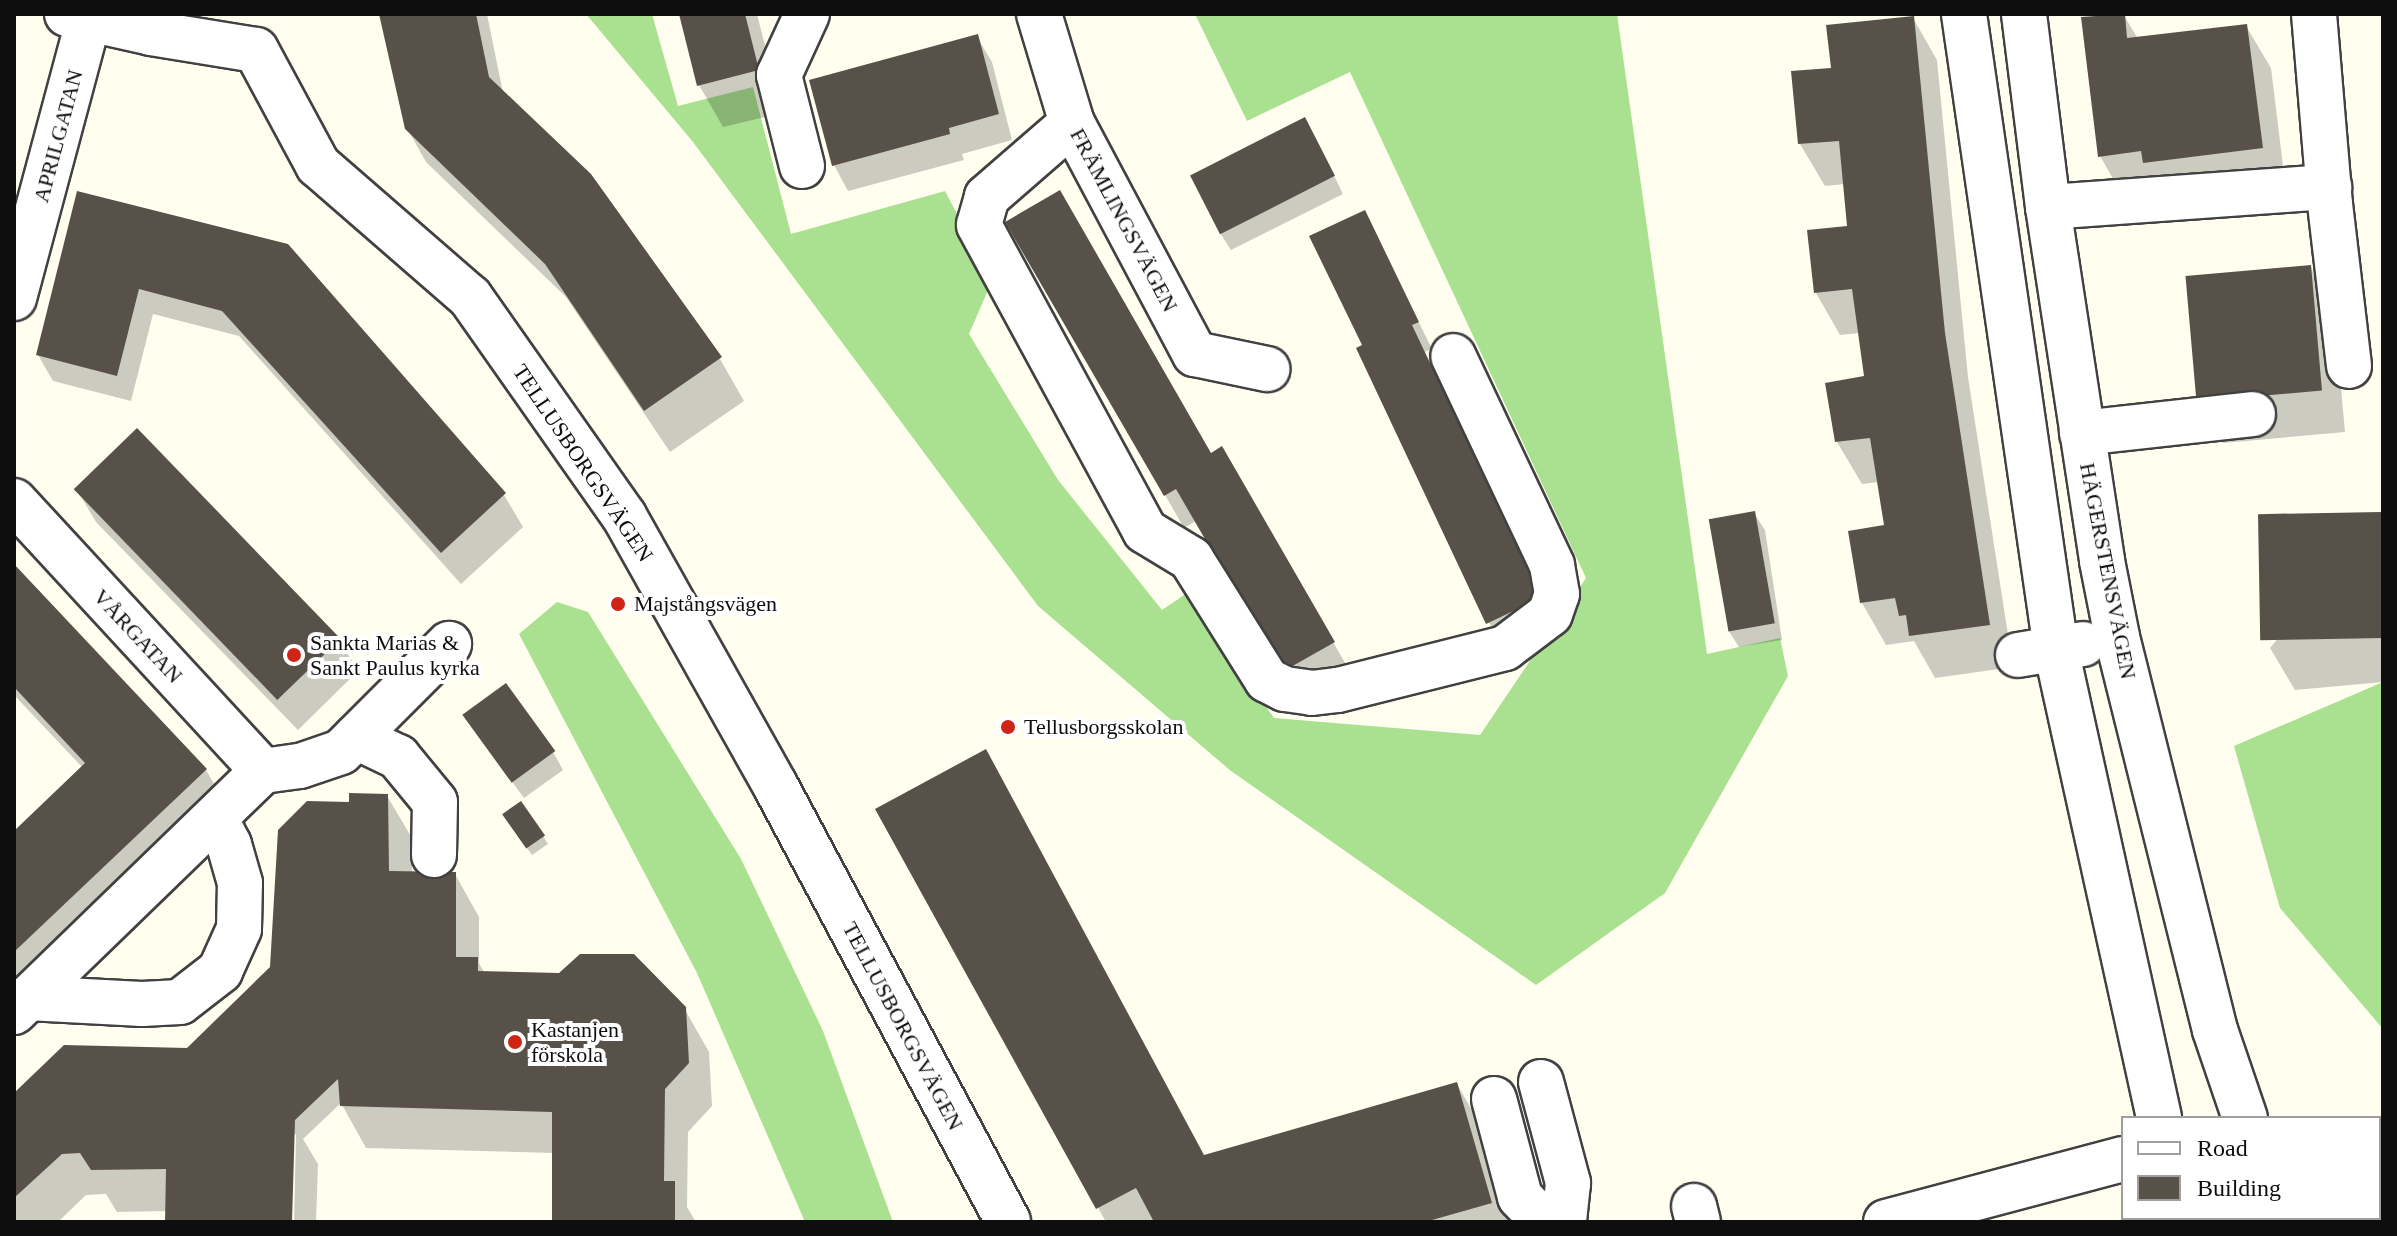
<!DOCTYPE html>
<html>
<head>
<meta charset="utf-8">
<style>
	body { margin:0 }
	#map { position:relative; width:2397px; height:1236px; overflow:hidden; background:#fffeef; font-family:"Times New Roman",serif }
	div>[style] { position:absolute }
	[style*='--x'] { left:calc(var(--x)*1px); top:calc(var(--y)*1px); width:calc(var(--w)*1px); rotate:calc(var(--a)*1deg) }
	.forest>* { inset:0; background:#aae191 }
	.shadow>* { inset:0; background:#0003 }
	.building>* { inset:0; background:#585149; transform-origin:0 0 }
	.roads { filter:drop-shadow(2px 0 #414141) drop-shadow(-2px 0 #414141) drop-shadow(0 2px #414141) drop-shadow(0 -2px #414141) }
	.minor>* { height:44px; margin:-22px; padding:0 22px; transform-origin:22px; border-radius:22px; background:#fff }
	.dots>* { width:22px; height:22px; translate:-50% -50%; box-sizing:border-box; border:4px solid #fff; border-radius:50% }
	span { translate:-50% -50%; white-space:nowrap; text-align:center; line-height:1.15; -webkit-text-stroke:8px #fff; paint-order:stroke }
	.street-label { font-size:22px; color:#0e0e0e }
	.poi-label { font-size:22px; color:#0e0e0e }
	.left { translate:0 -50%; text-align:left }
	.frame { position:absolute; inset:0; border:16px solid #0e0e0e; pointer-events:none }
	.legend { position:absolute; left:2121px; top:1116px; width:260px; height:104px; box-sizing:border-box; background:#fff; border:2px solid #9f9f9f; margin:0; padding:10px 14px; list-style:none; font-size:24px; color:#0e0e0e }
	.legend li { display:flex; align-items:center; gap:16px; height:40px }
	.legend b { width:40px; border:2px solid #9f9f9f }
</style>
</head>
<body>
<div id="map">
	<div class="forest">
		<div style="clip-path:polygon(586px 14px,652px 14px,678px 106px,753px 87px,791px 234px,945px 191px,992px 281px,969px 334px,1058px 480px,1162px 610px,1187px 593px,1274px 718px,1480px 735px,1586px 578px,1350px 72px,1247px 121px,1195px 14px,1617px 14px,1707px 654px,1780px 638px,1788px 676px,1665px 893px,1536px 985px,1231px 771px,1038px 606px,693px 142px)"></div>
		<div style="clip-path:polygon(557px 602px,588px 612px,741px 859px,823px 1031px,893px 1222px,805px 1222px,697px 973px,519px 634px)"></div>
		<div style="clip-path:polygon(2383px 682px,2383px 1029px,2280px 908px,2234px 746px)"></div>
	</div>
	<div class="shadow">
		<div style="clip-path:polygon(381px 14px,487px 14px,503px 93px,589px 176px,720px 359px,744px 401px,670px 452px,566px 297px,426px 162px,407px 128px)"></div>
		<div style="clip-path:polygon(681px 14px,757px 14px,782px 113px,723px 127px,699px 85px)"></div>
		<div style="clip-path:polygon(2123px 14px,2138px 39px,2246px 26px,2271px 68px,2286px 190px,2124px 198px,2100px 156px,2083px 19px)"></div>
		<div style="clip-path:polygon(1913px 18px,1937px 60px,1968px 377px,2013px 667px,1935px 678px,1914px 641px,1886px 645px,1862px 603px,1887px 527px,1879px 482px,1862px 484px,1837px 442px,1866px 378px,1860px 333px,1840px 335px,1816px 293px,1849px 228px,1845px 184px,1825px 186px,1800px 144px,1833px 70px)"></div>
		<div style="clip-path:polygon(977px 37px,992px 62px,1012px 140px,962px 154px,964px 160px,848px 191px,834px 165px)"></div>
		<div style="clip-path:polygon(1315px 137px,1343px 194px,1231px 250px,1220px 233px)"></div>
		<div style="clip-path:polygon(79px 193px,286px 246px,504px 495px,523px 527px,461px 584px,239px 336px,153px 314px,131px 401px,53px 381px,38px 355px)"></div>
		<div style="clip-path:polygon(1365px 212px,1432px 349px,1425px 352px,1554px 624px,1502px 649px,1358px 349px,1364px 346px)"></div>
		<div style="clip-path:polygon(1008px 222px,1210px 455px,1222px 449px,1352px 675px,1302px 704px,1196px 521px,1184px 528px)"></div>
		<div style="clip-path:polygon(2310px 267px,2334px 309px,2345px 432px,2223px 443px,2198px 401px)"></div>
		<div style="clip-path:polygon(77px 490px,339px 639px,358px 671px,298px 730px,96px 522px)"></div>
		<div style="clip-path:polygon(1754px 513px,1765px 530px,1782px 640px,1739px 647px,1728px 630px)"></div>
		<div style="clip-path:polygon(2380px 514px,2383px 520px,2383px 682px,2295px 690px,2270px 648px)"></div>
		<div style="clip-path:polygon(14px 567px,206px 770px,221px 796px,14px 992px,14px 833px,83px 768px,14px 695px)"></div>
		<div style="clip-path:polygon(476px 733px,553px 752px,563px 770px,524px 798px)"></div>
		<div style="clip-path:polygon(387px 796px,412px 838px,412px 874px,455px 874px,479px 917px,479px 963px,485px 974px,684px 1008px,709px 1052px,712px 1106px,688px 1132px,687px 1207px,696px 1222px,554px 1222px,554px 1153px,366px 1148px,341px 1103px,303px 1139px,318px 1164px,316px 1222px,294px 1222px,296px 1135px,293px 1131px,290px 1222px,167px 1222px,168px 1211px,117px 1212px,106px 1194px,86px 1195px,58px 1222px,14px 1222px,14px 1096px,188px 1050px,269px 970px,351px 804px)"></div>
		<div style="clip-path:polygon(878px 810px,1205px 1157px,1457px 1084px,1481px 1126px,1508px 1222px,1106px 1222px)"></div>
		<div style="clip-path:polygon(509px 823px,543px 836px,548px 844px,532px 855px)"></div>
	</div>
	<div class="building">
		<div style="clip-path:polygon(379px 14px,476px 14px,489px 77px,591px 174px,722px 357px,644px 411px,545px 264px,405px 129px)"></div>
		<div style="clip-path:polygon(679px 14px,745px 14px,759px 70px,697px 86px)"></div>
		<div style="clip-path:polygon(2125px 14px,2127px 38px,2247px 24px,2263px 148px,2143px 163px,2141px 151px,2098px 157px,2081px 17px)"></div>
		<div style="clip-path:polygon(1914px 16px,1945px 333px,1990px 625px,1909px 636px,1906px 615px,1899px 616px,1895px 598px,1860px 603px,1848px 531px,1884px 525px,1870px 438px,1835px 442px,1825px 383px,1864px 376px,1852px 289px,1814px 293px,1807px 230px,1847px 226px,1839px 141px,1798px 144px,1791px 71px,1831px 68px,1826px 25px)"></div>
		<div style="clip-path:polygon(978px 34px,999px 114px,949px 128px,950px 134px,832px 166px,809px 80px)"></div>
		<div style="left:1305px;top:117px;width:66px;height:129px;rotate:63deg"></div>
		<div style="clip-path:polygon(1060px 190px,1211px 453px,1222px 446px,1335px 642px,1282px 672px,1176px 489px,1164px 496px,1005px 222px)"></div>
		<div style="clip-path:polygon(77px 191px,288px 244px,506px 493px,441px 553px,222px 311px,139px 289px,117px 376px,36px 355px)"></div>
		<div style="clip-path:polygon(1365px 210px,1419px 322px,1412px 325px,1541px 598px,1486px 624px,1356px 348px,1362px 345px,1309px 236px)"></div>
		<div style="left:2311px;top:265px;width:126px;height:126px;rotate:85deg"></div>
		<div style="left:137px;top:428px;width:293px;height:88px;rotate:46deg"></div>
		<div style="left:1755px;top:511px;width:114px;height:47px;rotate:80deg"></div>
		<div style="left:2381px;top:512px;width:126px;height:123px;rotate:89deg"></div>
		<div style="clip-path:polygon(14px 564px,207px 769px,14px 952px,14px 831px,85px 763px,14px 687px)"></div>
		<div style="left:506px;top:683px;width:84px;height:54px;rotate:54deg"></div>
		<div style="clip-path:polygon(986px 749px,1204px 1155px,1457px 1082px,1492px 1203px,1425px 1222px,1154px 1222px,1136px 1188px,1096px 1209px,875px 809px)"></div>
		<div style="clip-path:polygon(349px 793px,388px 794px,389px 871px,456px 872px,456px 957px,478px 957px,478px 971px,559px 973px,580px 954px,634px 954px,686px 1007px,689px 1063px,665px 1089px,664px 1181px,675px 1181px,675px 1222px,552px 1222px,552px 1112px,340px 1106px,338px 1079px,295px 1120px,292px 1222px,165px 1222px,166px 1169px,91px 1170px,80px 1153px,62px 1154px,14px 1198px,14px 1093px,64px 1045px,187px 1048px,270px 967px,278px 830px,307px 801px,349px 802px)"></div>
		<div style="left:521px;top:801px;width:42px;height:23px;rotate:55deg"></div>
	</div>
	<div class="roads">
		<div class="minor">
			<div style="--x:67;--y:14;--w:86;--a:12.7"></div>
			<div style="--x:151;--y:33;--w:106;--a:9.2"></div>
			<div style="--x:1039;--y:14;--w:114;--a:73.2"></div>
			<div style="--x:1072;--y:123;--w:262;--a:62"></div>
			<div style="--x:1195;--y:354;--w:74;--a:11.8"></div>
			<div style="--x:1964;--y:14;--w:642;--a:81.76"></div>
			<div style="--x:2056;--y:649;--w:480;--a:77.6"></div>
			<div style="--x:2024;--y:14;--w:194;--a:82.9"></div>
			<div style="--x:2048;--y:207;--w:358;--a:81.3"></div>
			<div style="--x:2102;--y:561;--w:77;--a:78.8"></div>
			<div style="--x:2117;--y:637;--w:405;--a:76"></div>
			<div style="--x:2215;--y:1030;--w:93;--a:71.2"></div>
			<div style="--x:2314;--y:14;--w:191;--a:85.2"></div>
			<div style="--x:2330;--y:204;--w:163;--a:83.3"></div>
			<div style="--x:256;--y:50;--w:131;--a:61.7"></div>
			<div style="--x:318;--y:165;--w:201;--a:41"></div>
			<div style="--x:470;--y:297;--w:268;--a:54.9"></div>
			<div style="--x:624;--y:516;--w:308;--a:60.7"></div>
			<div style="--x:775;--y:785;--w:495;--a:61.9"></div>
			<div style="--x:1072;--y:123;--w:113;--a:139"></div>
			<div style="--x:987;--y:197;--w:29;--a:106"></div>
			<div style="--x:979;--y:225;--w:348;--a:61.5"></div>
			<div style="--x:1145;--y:531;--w:54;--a:31.3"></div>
			<div style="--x:1191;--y:559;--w:143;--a:57.9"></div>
			<div style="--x:1267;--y:680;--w:20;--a:27"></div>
			<div style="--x:1285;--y:689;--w:27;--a:8"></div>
			<div style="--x:1312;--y:693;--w:26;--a:-7"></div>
			<div style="--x:1338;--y:690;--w:172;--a:-14.1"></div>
			<div style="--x:1505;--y:648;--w:56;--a:-37.1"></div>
			<div style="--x:1550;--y:614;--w:21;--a:-71"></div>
			<div style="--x:1557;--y:594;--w:29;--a:-100"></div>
			<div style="--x:1552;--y:565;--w:231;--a:-115.3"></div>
			<div style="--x:802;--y:166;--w:94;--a:-104.2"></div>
			<div style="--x:779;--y:75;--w:67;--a:-65.3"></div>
			<div style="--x:2048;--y:207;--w:282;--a:-4.1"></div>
			<div style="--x:14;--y:298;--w:289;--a:-75"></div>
			<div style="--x:2082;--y:433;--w:172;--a:-6.3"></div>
			<div style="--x:14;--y:501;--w:367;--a:47.3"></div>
			<div style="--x:2018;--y:655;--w:66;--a:-9.6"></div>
			<div style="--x:356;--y:737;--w:47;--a:25.5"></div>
			<div style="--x:398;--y:757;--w:58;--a:50.6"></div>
			<div style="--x:435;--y:802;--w:53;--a:91.1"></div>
			<div style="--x:28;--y:998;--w:114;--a:3"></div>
			<div style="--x:142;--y:1004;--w:38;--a:-3"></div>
			<div style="--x:180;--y:1002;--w:51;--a:-37.8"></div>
			<div style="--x:220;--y:971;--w:46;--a:-65.7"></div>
			<div style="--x:239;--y:929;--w:46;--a:-88.8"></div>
			<div style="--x:240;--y:883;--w:40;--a:-106"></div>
			<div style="--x:229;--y:845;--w:28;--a:-117"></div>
			<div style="--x:14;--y:1012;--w:347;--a:-44.1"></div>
			<div style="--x:263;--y:771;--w:37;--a:-8"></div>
			<div style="--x:300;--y:766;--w:43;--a:-18.9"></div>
			<div style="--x:341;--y:752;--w:153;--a:-45"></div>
			<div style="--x:1541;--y:1082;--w:105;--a:75"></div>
			<div style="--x:1568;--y:1183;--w:39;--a:96"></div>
			<div style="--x:1494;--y:1099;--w:101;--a:75.1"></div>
			<div style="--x:1520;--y:1197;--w:35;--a:46"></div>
			<div style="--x:1694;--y:1206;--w:16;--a:76"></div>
			<div style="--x:2182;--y:1218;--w:4;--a:76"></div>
			<div style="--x:2280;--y:1218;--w:4;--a:76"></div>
			<div style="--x:1886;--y:1222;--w:245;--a:-14.9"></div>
		</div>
	</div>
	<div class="dots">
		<div style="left:618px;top:604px;background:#ce2516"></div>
		<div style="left:294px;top:655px;background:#ce2516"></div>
		<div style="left:1008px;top:727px;background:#ce2516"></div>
		<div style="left:515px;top:1042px;background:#ce2516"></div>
	</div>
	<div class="street-label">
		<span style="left:58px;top:136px;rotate:-75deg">APRILGATAN</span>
		<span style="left:1124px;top:220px;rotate:62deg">FRÄMLINGSVÄGEN</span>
		<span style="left:583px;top:463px;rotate:56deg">TELLUSBORGSVÄGEN</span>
		<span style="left:2108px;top:571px;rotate:79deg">HÄGERSTENSVÄGEN</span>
		<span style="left:138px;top:636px;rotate:47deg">VÅRGATAN</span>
		<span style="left:903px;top:1026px;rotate:62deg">TELLUSBORGSVÄGEN</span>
	</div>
	<div class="poi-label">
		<span class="left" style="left:634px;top:604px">Majstångsvägen</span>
		<span class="left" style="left:310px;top:655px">Sankta Marias &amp;<br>Sankt Paulus kyrka</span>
		<span class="left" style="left:1024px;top:727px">Tellusborgsskolan</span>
		<span class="left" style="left:531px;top:1042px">Kastanjen<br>förskola</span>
	</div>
	<div class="frame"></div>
	<ul class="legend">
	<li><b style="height:10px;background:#fff"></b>Road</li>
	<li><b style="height:22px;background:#585149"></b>Building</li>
	</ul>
</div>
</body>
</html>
